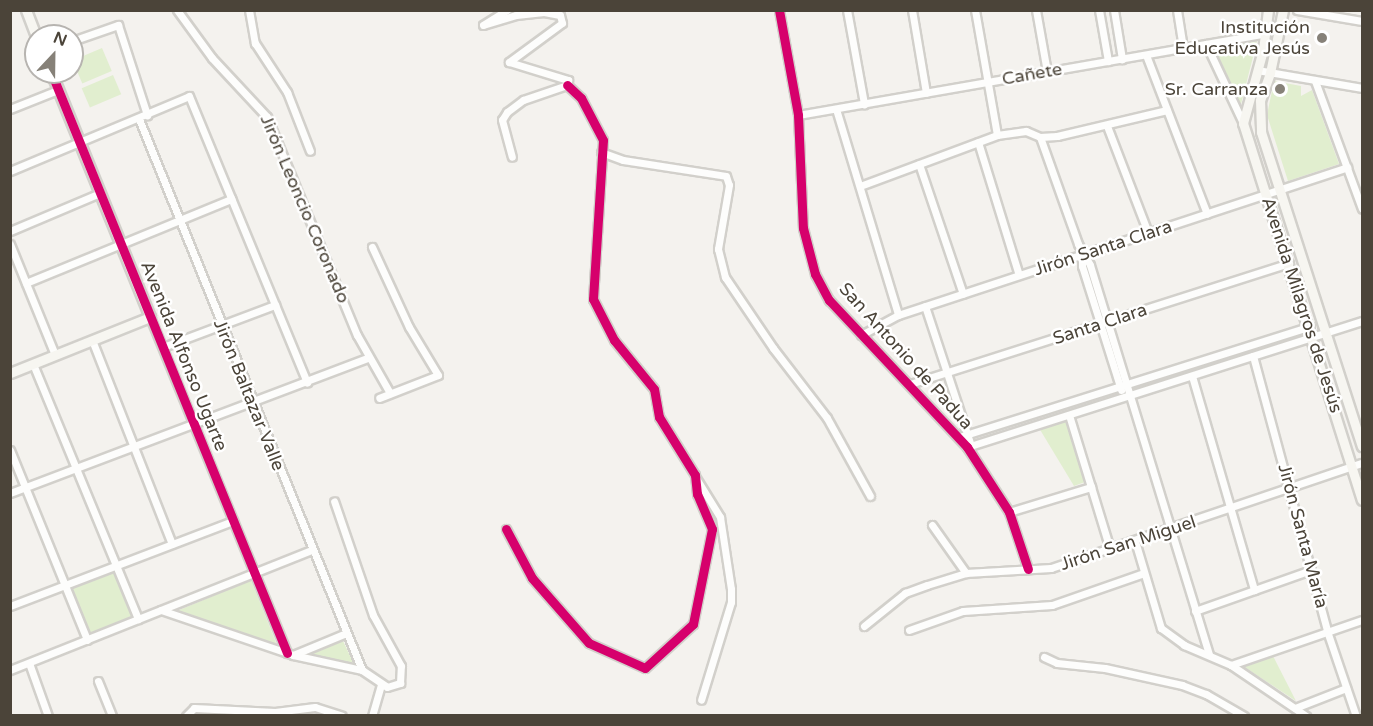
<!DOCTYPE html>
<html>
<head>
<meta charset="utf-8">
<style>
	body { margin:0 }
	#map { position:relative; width:1373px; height:726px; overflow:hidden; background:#f4f2ee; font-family:"Varela Round",sans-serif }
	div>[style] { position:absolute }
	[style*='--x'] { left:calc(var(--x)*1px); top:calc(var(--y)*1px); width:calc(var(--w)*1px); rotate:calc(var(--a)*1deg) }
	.green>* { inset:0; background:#e1eecf; transform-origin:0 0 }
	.roads { filter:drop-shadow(2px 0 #d2d0cb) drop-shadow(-2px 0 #d2d0cb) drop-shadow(0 2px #d2d0cb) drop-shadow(0 -2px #d2d0cb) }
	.street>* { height:7px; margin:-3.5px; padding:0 3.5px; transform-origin:3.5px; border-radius:3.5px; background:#fdfdfc }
	.secondary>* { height:9px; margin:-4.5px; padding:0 4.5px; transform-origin:4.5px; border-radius:4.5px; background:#f7f6f1 }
	.cycleway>* { height:9px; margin:-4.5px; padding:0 4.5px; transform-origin:4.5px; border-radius:4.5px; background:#d6006c }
	.dots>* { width:16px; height:16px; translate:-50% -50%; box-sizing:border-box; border:3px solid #fff; border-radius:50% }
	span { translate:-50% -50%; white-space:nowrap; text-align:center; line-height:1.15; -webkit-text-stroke:5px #fff; paint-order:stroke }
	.poi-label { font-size:18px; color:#4b4439 }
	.right { translate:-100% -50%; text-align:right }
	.street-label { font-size:18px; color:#4b4439 }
	.frame { position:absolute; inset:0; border:12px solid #4b4439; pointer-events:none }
	.north { position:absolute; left:24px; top:24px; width:60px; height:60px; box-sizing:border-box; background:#fff; border:2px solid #b7b4b0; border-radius:50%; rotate:22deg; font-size:16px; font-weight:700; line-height:24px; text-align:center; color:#4b4439 }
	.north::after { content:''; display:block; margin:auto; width:21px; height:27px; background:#868178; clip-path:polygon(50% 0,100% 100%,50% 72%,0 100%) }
</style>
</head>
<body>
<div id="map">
	<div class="green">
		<div style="clip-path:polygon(1257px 41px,1240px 108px,1213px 49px)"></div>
		<div style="left:102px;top:48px;width:25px;height:32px;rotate:67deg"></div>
		<div style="left:113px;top:75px;width:21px;height:34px;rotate:67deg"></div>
		<div style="clip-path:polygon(1274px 81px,1301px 86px,1301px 96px,1312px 90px,1339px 164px,1288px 181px,1267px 115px)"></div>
		<div style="clip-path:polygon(1066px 420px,1085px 482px,1074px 486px,1039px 428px)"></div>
		<div style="left:113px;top:571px;width:51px;height:45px;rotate:68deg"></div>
		<div style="clip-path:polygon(251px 580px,277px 645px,177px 611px)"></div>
		<div style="clip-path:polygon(343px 641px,355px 666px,309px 654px)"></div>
		<div style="clip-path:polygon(1273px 656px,1296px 701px,1243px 666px)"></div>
	</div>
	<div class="roads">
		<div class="street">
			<div style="--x:177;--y:10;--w:59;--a:53.9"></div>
			<div style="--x:212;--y:58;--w:81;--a:47"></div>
			<div style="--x:267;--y:117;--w:236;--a:67.6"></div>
			<div style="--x:357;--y:335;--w:67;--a:60.4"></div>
			<div style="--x:249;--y:10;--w:34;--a:80"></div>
			<div style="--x:255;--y:43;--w:59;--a:56.9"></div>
			<div style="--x:287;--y:92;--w:63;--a:68.7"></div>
			<div style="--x:507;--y:10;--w:28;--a:148"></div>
			<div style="--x:483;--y:25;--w:34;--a:-17"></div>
			<div style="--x:516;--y:15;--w:28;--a:-6"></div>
			<div style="--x:544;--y:12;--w:16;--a:11"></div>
			<div style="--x:560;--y:15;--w:8;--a:76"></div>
			<div style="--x:562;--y:23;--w:66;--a:143.7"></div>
			<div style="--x:509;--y:62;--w:62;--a:17"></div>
			<div style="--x:568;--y:80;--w:5;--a:101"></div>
			<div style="--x:567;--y:85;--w:46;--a:161.2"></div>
			<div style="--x:523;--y:100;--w:20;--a:143"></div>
			<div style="--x:507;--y:112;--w:9;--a:122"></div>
			<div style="--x:502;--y:120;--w:38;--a:75"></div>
			<div style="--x:779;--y:10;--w:107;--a:79.7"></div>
			<div style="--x:798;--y:115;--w:113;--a:87.5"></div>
			<div style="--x:803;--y:228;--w:48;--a:75.4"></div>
			<div style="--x:815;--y:274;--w:30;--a:62"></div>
			<div style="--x:829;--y:300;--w:202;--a:46.8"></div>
			<div style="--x:967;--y:447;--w:77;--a:57.1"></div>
			<div style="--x:1009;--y:512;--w:60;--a:71.6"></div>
			<div style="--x:847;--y:10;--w:96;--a:79.7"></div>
			<div style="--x:912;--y:10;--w:84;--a:80.4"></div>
			<div style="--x:975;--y:10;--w:127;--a:80"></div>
			<div style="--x:1036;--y:10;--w:63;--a:79.9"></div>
			<div style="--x:1099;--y:10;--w:52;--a:80"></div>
			<div style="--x:1114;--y:10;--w:50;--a:80.7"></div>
			<div style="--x:1177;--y:10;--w:38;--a:81"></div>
			<div style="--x:1297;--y:10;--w:66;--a:9.6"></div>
			<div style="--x:72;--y:41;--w:49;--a:-19.2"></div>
			<div style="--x:118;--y:25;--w:95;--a:72.1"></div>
			<div style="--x:1206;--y:44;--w:87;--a:64.9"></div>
			<div style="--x:1146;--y:55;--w:170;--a:69"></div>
			<div style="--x:1257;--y:70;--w:107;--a:9.7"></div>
			<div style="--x:1315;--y:81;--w:136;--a:69.8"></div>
			<div style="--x:10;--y:109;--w:52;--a:-21.6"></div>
			<div style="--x:836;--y:109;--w:215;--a:73.2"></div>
			<div style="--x:798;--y:115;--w:475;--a:-9.9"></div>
			<div style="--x:139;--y:119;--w:594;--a:67.97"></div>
			<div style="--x:1107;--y:126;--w:115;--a:69"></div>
			<div style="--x:1040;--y:137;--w:114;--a:70.4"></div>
			<div style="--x:1078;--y:244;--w:24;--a:60"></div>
			<div style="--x:1090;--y:265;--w:407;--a:73"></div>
			<div style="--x:978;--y:142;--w:139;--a:72.9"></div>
			<div style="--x:601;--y:152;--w:23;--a:20"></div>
			<div style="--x:623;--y:160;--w:104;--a:8.8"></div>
			<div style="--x:726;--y:176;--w:9;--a:72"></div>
			<div style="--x:729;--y:185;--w:65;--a:99.8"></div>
			<div style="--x:718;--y:249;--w:29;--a:76"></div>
			<div style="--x:725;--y:277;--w:86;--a:55.9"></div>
			<div style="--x:773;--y:348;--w:88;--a:52.4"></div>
			<div style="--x:827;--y:418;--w:89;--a:61.1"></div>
			<div style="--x:919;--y:164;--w:137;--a:71.3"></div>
			<div style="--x:10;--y:171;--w:194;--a:-22.7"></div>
			<div style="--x:189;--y:96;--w:310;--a:67.6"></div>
			<div style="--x:860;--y:186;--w:146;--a:-20.4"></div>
			<div style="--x:997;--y:135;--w:29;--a:-8"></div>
			<div style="--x:1026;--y:131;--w:15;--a:23"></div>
			<div style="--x:1040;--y:137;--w:17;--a:-3"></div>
			<div style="--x:1057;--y:136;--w:113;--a:-13.3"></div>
			<div style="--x:10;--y:231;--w:98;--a:-22.9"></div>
			<div style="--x:10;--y:244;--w:120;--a:67.9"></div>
			<div style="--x:372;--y:247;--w:88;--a:65.2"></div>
			<div style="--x:409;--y:327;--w:56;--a:58.9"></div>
			<div style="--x:438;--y:375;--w:63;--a:158.7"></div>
			<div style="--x:1082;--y:255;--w:11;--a:90"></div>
			<div style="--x:1082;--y:266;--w:130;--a:72.5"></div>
			<div style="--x:26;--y:283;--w:222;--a:-22.3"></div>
			<div style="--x:925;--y:306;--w:147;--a:71.8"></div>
			<div style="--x:150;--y:317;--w:363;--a:67.8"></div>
			<div style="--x:861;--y:335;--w:42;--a:-28.4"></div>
			<div style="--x:898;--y:315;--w:473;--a:-18.2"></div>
			<div style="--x:92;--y:340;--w:219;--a:68.6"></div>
			<div style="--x:163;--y:347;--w:120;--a:-20.6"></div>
			<div style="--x:1253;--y:356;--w:285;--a:74.9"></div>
			<div style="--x:1327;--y:631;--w:90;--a:71.2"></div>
			<div style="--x:33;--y:364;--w:276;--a:67.6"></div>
			<div style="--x:1192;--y:376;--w:223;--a:73.8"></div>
			<div style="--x:910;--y:384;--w:398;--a:-17.7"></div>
			<div style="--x:1069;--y:415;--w:140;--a:73"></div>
			<div style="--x:959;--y:437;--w:368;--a:-17.5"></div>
			<div style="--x:967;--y:447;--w:415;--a:-17.7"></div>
			<div style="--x:10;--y:450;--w:205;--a:67.9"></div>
			<div style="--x:696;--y:478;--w:46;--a:58.4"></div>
			<div style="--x:720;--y:517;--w:73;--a:81.3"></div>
			<div style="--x:731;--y:589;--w:13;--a:90"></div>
			<div style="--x:731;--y:602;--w:102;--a:107"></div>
			<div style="--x:10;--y:493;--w:383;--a:-20.7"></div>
			<div style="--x:1009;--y:512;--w:86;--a:-17"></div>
			<div style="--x:932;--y:525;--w:59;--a:54.7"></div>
			<div style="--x:506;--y:529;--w:55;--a:62"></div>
			<div style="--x:532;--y:578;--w:86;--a:48.8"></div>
			<div style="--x:589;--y:643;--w:61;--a:24.1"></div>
			<div style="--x:645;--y:668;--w:65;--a:-42.5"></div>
			<div style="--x:693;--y:624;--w:97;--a:-78.7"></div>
			<div style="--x:712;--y:529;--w:38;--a:-113"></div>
			<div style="--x:697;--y:494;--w:19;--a:-96"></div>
			<div style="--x:695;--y:475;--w:68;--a:-121.8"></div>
			<div style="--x:659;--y:417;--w:28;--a:-100"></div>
			<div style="--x:654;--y:389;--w:63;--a:-129.2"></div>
			<div style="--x:614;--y:340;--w:46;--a:-117.1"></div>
			<div style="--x:593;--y:299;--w:159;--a:-86.4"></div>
			<div style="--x:603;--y:140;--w:47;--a:-117.6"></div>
			<div style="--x:581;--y:98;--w:19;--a:-137"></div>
			<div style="--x:1135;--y:541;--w:91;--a:73.4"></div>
			<div style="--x:1161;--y:628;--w:29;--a:36"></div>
			<div style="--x:1184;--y:645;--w:51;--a:23.1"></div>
			<div style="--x:1231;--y:665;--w:91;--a:34.2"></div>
			<div style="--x:10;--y:606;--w:239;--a:-20.9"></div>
			<div style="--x:161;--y:610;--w:139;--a:18.8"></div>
			<div style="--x:293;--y:655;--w:71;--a:12.3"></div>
			<div style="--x:362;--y:670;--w:30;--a:34"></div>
			<div style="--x:387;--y:687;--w:14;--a:-17"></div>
			<div style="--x:400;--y:683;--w:17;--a:-87"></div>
			<div style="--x:401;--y:666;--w:58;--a:-118.8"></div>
			<div style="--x:373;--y:615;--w:120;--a:-108.9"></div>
			<div style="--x:1195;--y:611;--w:123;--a:-19.5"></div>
			<div style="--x:864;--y:626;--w:53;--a:-38.8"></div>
			<div style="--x:905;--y:593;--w:23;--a:-20"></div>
			<div style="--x:927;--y:585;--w:41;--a:-17.1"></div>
			<div style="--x:966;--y:573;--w:85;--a:-3.4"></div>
			<div style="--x:1051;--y:568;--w:328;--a:-18.7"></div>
			<div style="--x:909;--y:630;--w:57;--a:-19.4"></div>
			<div style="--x:963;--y:611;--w:89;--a:-3.9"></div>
			<div style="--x:1052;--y:605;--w:97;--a:-19.2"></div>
			<div style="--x:293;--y:655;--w:57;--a:-22.5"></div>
			<div style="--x:1044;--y:657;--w:14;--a:25"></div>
			<div style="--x:1057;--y:663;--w:48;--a:5.9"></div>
			<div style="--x:1105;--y:668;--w:79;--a:12.4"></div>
			<div style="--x:1182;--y:685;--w:26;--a:21"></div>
			<div style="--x:1206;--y:694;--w:44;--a:30.1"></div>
			<div style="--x:29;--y:663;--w:56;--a:70.3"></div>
			<div style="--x:1231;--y:665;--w:139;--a:-19"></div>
			<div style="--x:10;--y:670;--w:325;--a:-21.7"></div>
			<div style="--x:98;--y:681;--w:38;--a:68"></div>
			<div style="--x:1295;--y:708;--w:55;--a:-21.4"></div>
			<div style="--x:186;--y:716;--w:11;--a:-45"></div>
			<div style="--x:194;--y:708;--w:81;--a:2.8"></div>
			<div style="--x:275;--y:712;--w:40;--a:-7.1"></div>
			<div style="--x:315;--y:707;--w:28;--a:18"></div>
			<div style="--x:372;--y:716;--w:32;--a:-74"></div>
		</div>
		<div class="secondary">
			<div style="--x:26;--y:10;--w:28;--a:69"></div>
			<div style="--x:1268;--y:10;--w:40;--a:97.1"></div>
			<div style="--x:1263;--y:50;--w:76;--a:105.3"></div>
			<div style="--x:1243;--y:123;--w:395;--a:72.5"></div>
			<div style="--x:1283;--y:10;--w:64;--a:101.7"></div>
			<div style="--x:1270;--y:73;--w:29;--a:110"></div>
			<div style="--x:1260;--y:100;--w:32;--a:88"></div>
			<div style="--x:1261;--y:132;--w:330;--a:72.2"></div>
			<div style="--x:10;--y:373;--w:151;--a:-21.8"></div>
			<div style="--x:150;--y:317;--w:264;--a:-112"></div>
		</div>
	</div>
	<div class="cycleway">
		<div style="--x:779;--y:10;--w:107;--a:79.7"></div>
		<div style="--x:798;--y:115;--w:113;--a:87.5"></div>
		<div style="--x:803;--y:228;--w:48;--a:75.4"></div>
		<div style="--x:815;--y:274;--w:30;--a:62"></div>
		<div style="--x:829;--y:300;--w:202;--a:46.8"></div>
		<div style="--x:967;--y:447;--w:77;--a:57.1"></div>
		<div style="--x:1009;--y:512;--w:60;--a:71.6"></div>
		<div style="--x:51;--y:72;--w:627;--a:67.89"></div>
		<div style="--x:506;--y:529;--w:55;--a:62"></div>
		<div style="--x:532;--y:578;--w:86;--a:48.8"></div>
		<div style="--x:589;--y:643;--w:61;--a:24.1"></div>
		<div style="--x:645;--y:668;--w:65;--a:-42.5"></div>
		<div style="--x:693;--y:624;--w:97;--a:-78.7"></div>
		<div style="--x:712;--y:529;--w:38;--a:-113"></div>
		<div style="--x:697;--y:494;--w:19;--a:-96"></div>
		<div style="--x:695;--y:475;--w:68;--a:-121.8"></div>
		<div style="--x:659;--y:417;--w:28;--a:-100"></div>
		<div style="--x:654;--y:389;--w:63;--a:-129.2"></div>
		<div style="--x:614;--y:340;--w:46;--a:-117.1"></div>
		<div style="--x:593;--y:299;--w:159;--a:-86.4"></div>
		<div style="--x:603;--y:140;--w:47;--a:-117.6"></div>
		<div style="--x:581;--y:98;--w:19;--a:-137"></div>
	</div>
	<div class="dots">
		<div style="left:1322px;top:38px;background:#868178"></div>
		<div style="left:1280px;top:89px;background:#868178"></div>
	</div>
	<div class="poi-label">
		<span class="right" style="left:1310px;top:38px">Institución<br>Educativa Jesús</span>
		<span class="right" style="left:1268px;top:89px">Sr. Carranza</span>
	</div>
	<div class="street-label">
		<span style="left:1032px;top:74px;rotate:-10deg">Cañete</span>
		<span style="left:305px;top:209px;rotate:67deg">Jirón Leoncio Coronado</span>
		<span style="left:1103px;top:248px;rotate:-18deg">Jirón Santa Clara</span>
		<span style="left:1302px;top:305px;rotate:72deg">Avenida Milagros de Jesús</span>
		<span style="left:1100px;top:324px;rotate:-18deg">Santa Clara</span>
		<span style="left:184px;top:356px;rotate:68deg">Avenida Alfonso Ugarte</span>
		<span style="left:906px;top:356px;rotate:48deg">San Antonio de Padua</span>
		<span style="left:249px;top:395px;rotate:68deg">Jirón Baltazar Valle</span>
		<span style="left:1303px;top:536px;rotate:75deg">Jirón Santa María</span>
		<span style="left:1128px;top:543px;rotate:-18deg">Jirón San Miguel</span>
	</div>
	<div class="frame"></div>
	<div class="north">N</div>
</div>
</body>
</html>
